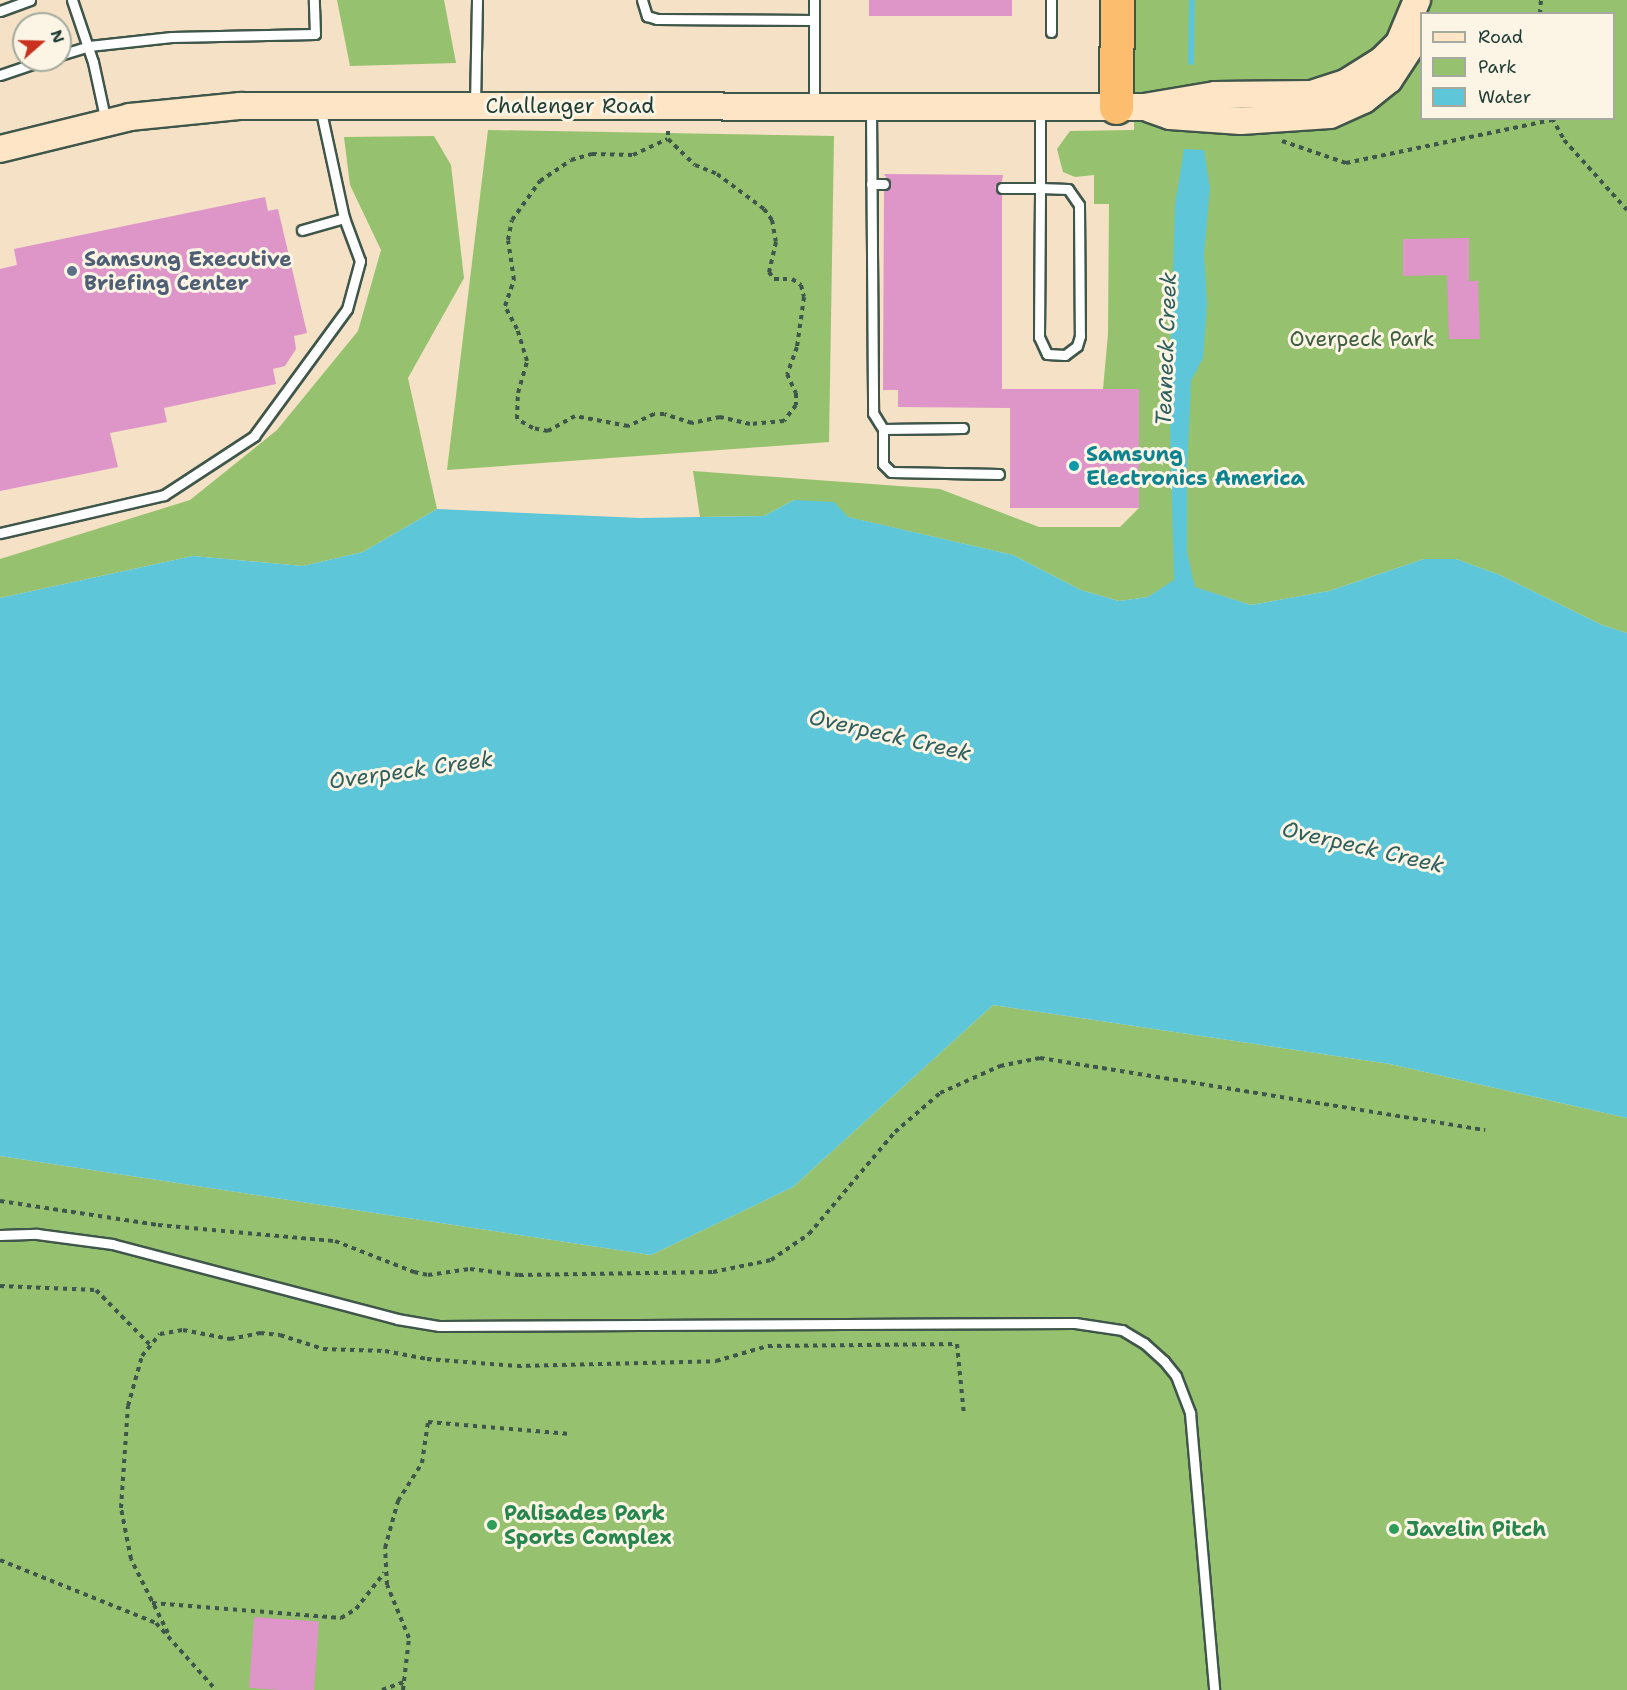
<!DOCTYPE html>
<html>
<head>
<meta charset="utf-8">
<style>
	body { margin:0 }
	#map { position:relative; width:1627px; height:1690px; overflow:hidden; background:#f4e1c6; font-family:"Shantell Sans",sans-serif }
	div>[style] { position:absolute }
	[style*='--x'] { left:calc(var(--x)*1px); top:calc(var(--y)*1px); width:calc(var(--w)*1px); rotate:calc(var(--a)*1deg) }
	.green>* { inset:0; background:#96c16e }
	.water>* { inset:0; background:#5dc6d9 }
	.stream>* { height:6px; margin:-3px; padding:0 3px; transform-origin:3px; border-radius:3px; background:#5dc6d9 }
	.building>* { inset:0; background:#de95c8; transform-origin:0 0 }
	.path>* { height:4px; margin-top:-2px; transform-origin:0; background:repeating-linear-gradient(90deg,#3f564a 0 4.5px,transparent 0 9px) }
	.roads { filter:drop-shadow(2px 0 #3f564a) drop-shadow(-2px 0 #3f564a) drop-shadow(0 2px #3f564a) drop-shadow(0 -2px #3f564a) }
	.lane>* { height:9px; margin:-4.5px; padding:0 4.5px; transform-origin:4.5px; border-radius:4.5px; background:#fff }
	.secondary>* { height:26px; margin:-13px; padding:0 13px; transform-origin:13px; border-radius:13px; background:#fee5c5 }
	.highway>* { height:33px; margin:-16.5px; padding:0 16.5px; transform-origin:16.5px; border-radius:16.5px; background:#fcbd6f }
	.dots>* { width:16px; height:16px; translate:-50% -50%; box-sizing:border-box; border:3px solid #fcf5e5; border-radius:50% }
	span { translate:-50% -50%; white-space:nowrap; text-align:center; line-height:1.15; -webkit-text-stroke:6px #fcf5e5; paint-order:stroke }
	.street-label { font-size:21px; color:#1f3d34 }
	.service-label { font-size:21px; color:#4e5e75; font-weight:700 }
	.left { translate:0 -50%; text-align:left }
	.park-label { font-size:21px; color:#3d5e42 }
	.culture-label { font-size:21px; color:#0d838f; font-weight:700 }
	.leisure-label { font-size:21px; color:#27864d; font-weight:700 }
	.water-label { font-size:22px; color:#2e5f5d; font-style:italic }
	.legend { position:absolute; left:1420px; top:12px; width:195px; height:108px; box-sizing:border-box; background:#fcf5e5; border:2px solid #a4ab9e; margin:0; padding:8px 10px; list-style:none; font-size:18px; color:#1f3d34 }
	.legend li { display:flex; align-items:center; gap:12px; height:30px }
	.legend b { width:30px; border:2px solid #a4ab9e }
	.north { position:absolute; left:12px; top:12px; width:60px; height:60px; box-sizing:border-box; background:#fcf5e5; border:2px solid #a4ab9e; border-radius:50%; rotate:70deg; font-size:16px; font-weight:700; line-height:24px; text-align:center; color:#1f3d34 }
	.north::after { content:''; display:block; margin:auto; width:21px; height:27px; background:#c8321e; clip-path:polygon(50% 0,100% 100%,50% 72%,0 100%) }
</style>
</head>
<body>
<div id="map">
	<div class="green">
		<div style="clip-path:polygon(337px 0,444px 0,456px 63px,350px 66px)"></div>
		<div style="clip-path:polygon(evenodd,1133px 0,1627px 0,1627px 633px,1602px 625px,1500px 575px,1456px 559px,1424px 559px,1329px 591px,1251px 605px,1174px 581px,1148px 597px,1119px 601px,1081px 590px,1013px 555px,847px 517px,794px 500px,764px 516px,700px 517px,693px 471px,940px 489px,1039px 527px,1120px 527px,1139px 508px,1139px 390px,1103px 389px,1108px 334px,1109px 204px,1094px 204px,1094px 175px,1075px 177px,1063px 172px,1057px 149px,1070px 131px,1134px 130px,1133px 0,1422px 14px,1614px 14px,1614px 118px,1422px 118px,1422px 14px)"></div>
		<div style="clip-path:polygon(488px 130px,834px 136px,829px 442px,447px 470px)"></div>
		<div style="clip-path:polygon(434px 136px,451px 165px,464px 278px,408px 378px,437px 509px,363px 552px,303px 566px,193px 556px,0 598px,0 559px,190px 500px,277px 430px,358px 331px,381px 250px,350px 185px,344px 137px)"></div>
		<div style="clip-path:polygon(993px 1005px,1390px 1064px,1627px 1118px,1627px 1690px,0 1690px,0 1156px,651px 1255px,793px 1187px)"></div>
	</div>
	<div class="water">
		<div style="clip-path:polygon(1184px 149px,1204px 150px,1210px 188px,1204px 255px,1207px 304px,1203px 358px,1191px 381px,1187px 472px,1187px 552px,1195px 587px,1251px 605px,1329px 591px,1424px 559px,1456px 559px,1500px 575px,1602px 625px,1627px 633px,1627px 1118px,1390px 1064px,993px 1005px,793px 1187px,651px 1255px,0 1156px,0 598px,193px 556px,303px 566px,363px 552px,437px 509px,640px 518px,700px 517px,764px 516px,794px 500px,834px 502px,848px 517px,1013px 555px,1081px 590px,1119px 601px,1148px 597px,1174px 580px,1169px 392px,1175px 205px)"></div>
	</div>
	<div class="stream">
		<div style="--x:1191;--y:62;--w:62;--a:-89.1"></div>
	</div>
	<div class="building">
		<div style="left:869px;top:0;width:143px;height:16px"></div>
		<div style="clip-path:polygon(884px 174px,1003px 175px,1002px 181px,995px 187px,1002px 195px,1002px 389px,1139px 389px,1139px 508px,1010px 508px,1010px 408px,898px 407px,898px 390px,883px 390px,884px 191px,891px 185px)"></div>
		<div style="clip-path:polygon(265px 197px,268px 211px,278px 209px,307px 333px,294px 336px,296px 349px,285px 366px,273px 369px,276px 384px,164px 408px,167px 422px,110px 433px,118px 467px,0 491px,0 269px,17px 265px,14px 249px)"></div>
		<div style="clip-path:polygon(1469px 238px,1469px 281px,1478px 281px,1480px 339px,1449px 339px,1447px 275px,1403px 276px,1403px 239px)"></div>
		<div style="left:254px;top:1617px;width:65px;height:71px;rotate:4deg"></div>
	</div>
	<div class="path">
		<div style="--x:1540;--y:14;--w:14;--a:-86"></div>
		<div style="--x:1552;--y:118;--w:25;--a:61"></div>
		<div style="--x:1564;--y:140;--w:94;--a:48"></div>
		<div style="--x:668;--y:131;--w:8;--a:90"></div>
		<div style="--x:668;--y:139;--w:37;--a:44"></div>
		<div style="--x:695;--y:165;--w:24;--a:22"></div>
		<div style="--x:717;--y:174;--w:59;--a:36.7"></div>
		<div style="--x:764;--y:209;--w:14;--a:54"></div>
		<div style="--x:772;--y:220;--w:22;--a:80"></div>
		<div style="--x:776;--y:242;--w:31;--a:103"></div>
		<div style="--x:769;--y:272;--w:9;--a:54"></div>
		<div style="--x:774;--y:279;--w:18;--a:0"></div>
		<div style="--x:792;--y:279;--w:11;--a:34"></div>
		<div style="--x:801;--y:285;--w:12;--a:76"></div>
		<div style="--x:804;--y:297;--w:50;--a:98"></div>
		<div style="--x:797;--y:347;--w:29;--a:110"></div>
		<div style="--x:787;--y:374;--w:21;--a:65"></div>
		<div style="--x:796;--y:393;--w:12;--a:90"></div>
		<div style="--x:796;--y:405;--w:20;--a:127"></div>
		<div style="--x:784;--y:421;--w:34;--a:175"></div>
		<div style="--x:750;--y:424;--w:31;--a:-167"></div>
		<div style="--x:720;--y:417;--w:29;--a:168"></div>
		<div style="--x:692;--y:423;--w:29;--a:-162"></div>
		<div style="--x:664;--y:414;--w:10;--a:180"></div>
		<div style="--x:654;--y:414;--w:29;--a:155"></div>
		<div style="--x:628;--y:426;--w:54;--a:-169.3"></div>
		<div style="--x:575;--y:416;--w:31;--a:151"></div>
		<div style="--x:548;--y:431;--w:15;--a:-169"></div>
		<div style="--x:533;--y:428;--w:18;--a:-151"></div>
		<div style="--x:517;--y:419;--w:26;--a:-88"></div>
		<div style="--x:518;--y:393;--w:33;--a:-74"></div>
		<div style="--x:527;--y:361;--w:34;--a:-107"></div>
		<div style="--x:517;--y:329;--w:26;--a:-118"></div>
		<div style="--x:505;--y:306;--w:28;--a:-71"></div>
		<div style="--x:514;--y:280;--w:40;--a:-98.5"></div>
		<div style="--x:508;--y:240;--w:20;--a:-79"></div>
		<div style="--x:512;--y:220;--w:48;--a:-54.3"></div>
		<div style="--x:540;--y:181;--w:37;--a:-34"></div>
		<div style="--x:571;--y:160;--w:22;--a:-16"></div>
		<div style="--x:592;--y:154;--w:41;--a:1.4"></div>
		<div style="--x:633;--y:155;--w:38;--a:-25"></div>
		<div style="--x:1282;--y:141;--w:68;--a:19"></div>
		<div style="--x:1346;--y:163;--w:210;--a:-11.8"></div>
		<div style="--x:0;--y:1201;--w:160;--a:8.6"></div>
		<div style="--x:158;--y:1225;--w:178;--a:5.2"></div>
		<div style="--x:335;--y:1241;--w:85;--a:21.4"></div>
		<div style="--x:414;--y:1272;--w:14;--a:12"></div>
		<div style="--x:428;--y:1275;--w:42;--a:-8.1"></div>
		<div style="--x:470;--y:1269;--w:49;--a:7"></div>
		<div style="--x:519;--y:1275;--w:194;--a:-0.9"></div>
		<div style="--x:713;--y:1272;--w:59;--a:-11.7"></div>
		<div style="--x:771;--y:1260;--w:46;--a:-34.4"></div>
		<div style="--x:809;--y:1234;--w:133;--a:-49.9"></div>
		<div style="--x:895;--y:1132;--w:60;--a:-40.9"></div>
		<div style="--x:940;--y:1093;--w:66;--a:-24.2"></div>
		<div style="--x:1000;--y:1066;--w:41;--a:-11.3"></div>
		<div style="--x:1040;--y:1058;--w:451;--a:9.2"></div>
		<div style="--x:0;--y:1286;--w:96;--a:2.4"></div>
		<div style="--x:96;--y:1290;--w:76;--a:45.5"></div>
		<div style="--x:0;--y:1560;--w:168;--a:22"></div>
		<div style="--x:156;--y:1623;--w:90;--a:48.2"></div>
		<div style="--x:152;--y:1603;--w:190;--a:4.5"></div>
		<div style="--x:341;--y:1618;--w:17;--a:-31"></div>
		<div style="--x:356;--y:1609;--w:46;--a:-52.1"></div>
		<div style="--x:168;--y:1633;--w:83;--a:-116.6"></div>
		<div style="--x:131;--y:1559;--w:52;--a:-101.1"></div>
		<div style="--x:121;--y:1508;--w:102;--a:-86.1"></div>
		<div style="--x:128;--y:1406;--w:52;--a:-74.4"></div>
		<div style="--x:142;--y:1356;--w:28;--a:-51"></div>
		<div style="--x:160;--y:1334;--w:23;--a:-10"></div>
		<div style="--x:183;--y:1330;--w:48;--a:10.8"></div>
		<div style="--x:230;--y:1339;--w:31;--a:-11"></div>
		<div style="--x:260;--y:1333;--w:20;--a:6"></div>
		<div style="--x:280;--y:1335;--w:45;--a:18"></div>
		<div style="--x:323;--y:1349;--w:62;--a:1.8"></div>
		<div style="--x:385;--y:1351;--w:43;--a:10.8"></div>
		<div style="--x:427;--y:1359;--w:90;--a:4.4"></div>
		<div style="--x:517;--y:1366;--w:199;--a:-1.4"></div>
		<div style="--x:716;--y:1361;--w:54;--a:-16.1"></div>
		<div style="--x:768;--y:1346;--w:189;--a:-0.6"></div>
		<div style="--x:957;--y:1344;--w:71;--a:84.4"></div>
		<div style="--x:382;--y:1690;--w:23;--a:-20"></div>
		<div style="--x:403;--y:1690;--w:52;--a:-83.4"></div>
		<div style="--x:409;--y:1638;--w:57;--a:-112.5"></div>
		<div style="--x:387;--y:1585;--w:37;--a:-93"></div>
		<div style="--x:385;--y:1548;--w:49;--a:-74.5"></div>
		<div style="--x:398;--y:1501;--w:45;--a:-57.7"></div>
		<div style="--x:422;--y:1463;--w:41;--a:-81.7"></div>
		<div style="--x:428;--y:1422;--w:143;--a:4.8"></div>
	</div>
	<div class="roads">
		<div class="lane">
			<div style="--x:72;--y:0;--w:65;--a:71.3"></div>
			<div style="--x:93;--y:62;--w:61;--a:77.8"></div>
			<div style="--x:642;--y:0;--w:17;--a:73"></div>
			<div style="--x:647;--y:16;--w:10;--a:17"></div>
			<div style="--x:657;--y:19;--w:157;--a:0.4"></div>
			<div style="--x:814;--y:0;--w:104;--a:90"></div>
			<div style="--x:0;--y:11;--w:32;--a:-20"></div>
			<div style="--x:1051;--y:32;--w:32;--a:-90"></div>
			<div style="--x:60;--y:55;--w:30;--a:-17"></div>
			<div style="--x:89;--y:46;--w:83;--a:-6.2"></div>
			<div style="--x:172;--y:37;--w:143;--a:-1.2"></div>
			<div style="--x:315;--y:34;--w:34;--a:-92"></div>
			<div style="--x:0;--y:75;--w:46;--a:-18.8"></div>
			<div style="--x:475;--y:105;--w:105;--a:-88.9"></div>
			<div style="--x:871;--y:109;--w:304;--a:89.6"></div>
			<div style="--x:873;--y:413;--w:19;--a:58"></div>
			<div style="--x:883;--y:429;--w:80;--a:-0.7"></div>
			<div style="--x:871;--y:184;--w:13;--a:0"></div>
			<div style="--x:1002;--y:188;--w:38;--a:0"></div>
			<div style="--x:1040;--y:188;--w:28;--a:2"></div>
			<div style="--x:1068;--y:189;--w:19;--a:55"></div>
			<div style="--x:1079;--y:205;--w:131;--a:89.6"></div>
			<div style="--x:1080;--y:336;--w:10;--a:107"></div>
			<div style="--x:1077;--y:346;--w:15;--a:143"></div>
			<div style="--x:1065;--y:355;--w:18;--a:-177"></div>
			<div style="--x:1047;--y:354;--w:19;--a:-115"></div>
			<div style="--x:1039;--y:337;--w:149;--a:-89.6"></div>
			<div style="--x:1040;--y:188;--w:78;--a:-90"></div>
			<div style="--x:302;--y:230;--w:44;--a:-15.9"></div>
			<div style="--x:883;--y:429;--w:35;--a:90"></div>
			<div style="--x:883;--y:464;--w:11;--a:45"></div>
			<div style="--x:891;--y:472;--w:108;--a:1.1"></div>
			<div style="--x:0;--y:533;--w:168;--a:-13"></div>
			<div style="--x:164;--y:495;--w:108;--a:-33.2"></div>
			<div style="--x:254;--y:436;--w:157;--a:-53.8"></div>
			<div style="--x:347;--y:309;--w:50;--a:-74.8"></div>
			<div style="--x:360;--y:261;--w:46;--a:-110.4"></div>
			<div style="--x:344;--y:218;--w:114;--a:-102.2"></div>
			<div style="--x:0;--y:1235;--w:37;--a:-2"></div>
			<div style="--x:37;--y:1234;--w:76;--a:7.6"></div>
			<div style="--x:112;--y:1244;--w:295;--a:14.7"></div>
			<div style="--x:397;--y:1319;--w:43;--a:9.5"></div>
			<div style="--x:439;--y:1326;--w:636;--a:-0.27"></div>
			<div style="--x:1075;--y:1323;--w:48;--a:8.5"></div>
			<div style="--x:1122;--y:1330;--w:26;--a:31"></div>
			<div style="--x:1144;--y:1343;--w:27;--a:42"></div>
			<div style="--x:1164;--y:1361;--w:19;--a:51"></div>
			<div style="--x:1176;--y:1376;--w:40;--a:69"></div>
			<div style="--x:1190;--y:1413;--w:278;--a:85"></div>
		</div>
		<div class="secondary">
			<div style="--x:1150;--y:109;--w:21;--a:19"></div>
			<div style="--x:1170;--y:116;--w:71;--a:4"></div>
			<div style="--x:1241;--y:121;--w:89;--a:-3.9"></div>
			<div style="--x:1330;--y:115;--w:37;--a:-24"></div>
			<div style="--x:1364;--y:100;--w:32;--a:-39"></div>
			<div style="--x:1389;--y:80;--w:51;--a:-56.9"></div>
			<div style="--x:0;--y:149;--w:134;--a:-13.8"></div>
			<div style="--x:130;--y:117;--w:111;--a:-5.7"></div>
			<div style="--x:240;--y:106;--w:904;--a:0.06"></div>
			<div style="--x:1144;--y:107;--w:72;--a:-9.6"></div>
			<div style="--x:1215;--y:95;--w:96;--a:-0.6"></div>
			<div style="--x:1311;--y:94;--w:38;--a:-18"></div>
			<div style="--x:1347;--y:82;--w:40;--a:-32"></div>
			<div style="--x:1381;--y:61;--w:25;--a:-45"></div>
			<div style="--x:1399;--y:43;--w:47;--a:-67.3"></div>
		</div>
		<div class="highway">
			<div style="--x:1116;--y:107;--w:107;--a:-89.5"></div>
		</div>
	</div>
	<div class="dots">
		<div style="left:72px;top:271px;background:#5c6f8a"></div>
		<div style="left:1074px;top:466px;background:#0f9aa8"></div>
		<div style="left:492px;top:1525px;background:#2e9e5b"></div>
		<div style="left:1394px;top:1529px;background:#2e9e5b"></div>
	</div>
	<div class="street-label">
		<span style="left:570px;top:106px">Challenger Road</span>
	</div>
	<div class="service-label">
		<span class="left" style="left:84px;top:271px">Samsung Executive<br>Briefing Center</span>
	</div>
	<div class="park-label">
		<span style="left:1362px;top:339px">Overpeck Park</span>
	</div>
	<div class="culture-label">
		<span class="left" style="left:1086px;top:466px">Samsung<br>Electronics America</span>
	</div>
	<div class="leisure-label">
		<span class="left" style="left:504px;top:1525px">Palisades Park<br>Sports Complex</span>
		<span class="left" style="left:1406px;top:1529px">Javelin Pitch</span>
	</div>
	<div class="water-label">
		<span style="left:1166px;top:349px;rotate:-88deg">Teaneck Creek</span>
		<span style="left:890px;top:735px;rotate:13deg">Overpeck Creek</span>
		<span style="left:411px;top:770px;rotate:-8deg">Overpeck Creek</span>
		<span style="left:1363px;top:847px;rotate:13deg">Overpeck Creek</span>
	</div>
	<ul class="legend">
	<li><b style="height:8px;background:#fee5c5"></b>Road</li>
	<li><b style="height:16px;background:#96c16e"></b>Park</li>
	<li><b style="height:16px;background:#5dc6d9"></b>Water</li>
	</ul>
	<div class="north">N</div>
</div>
</body>
</html>
